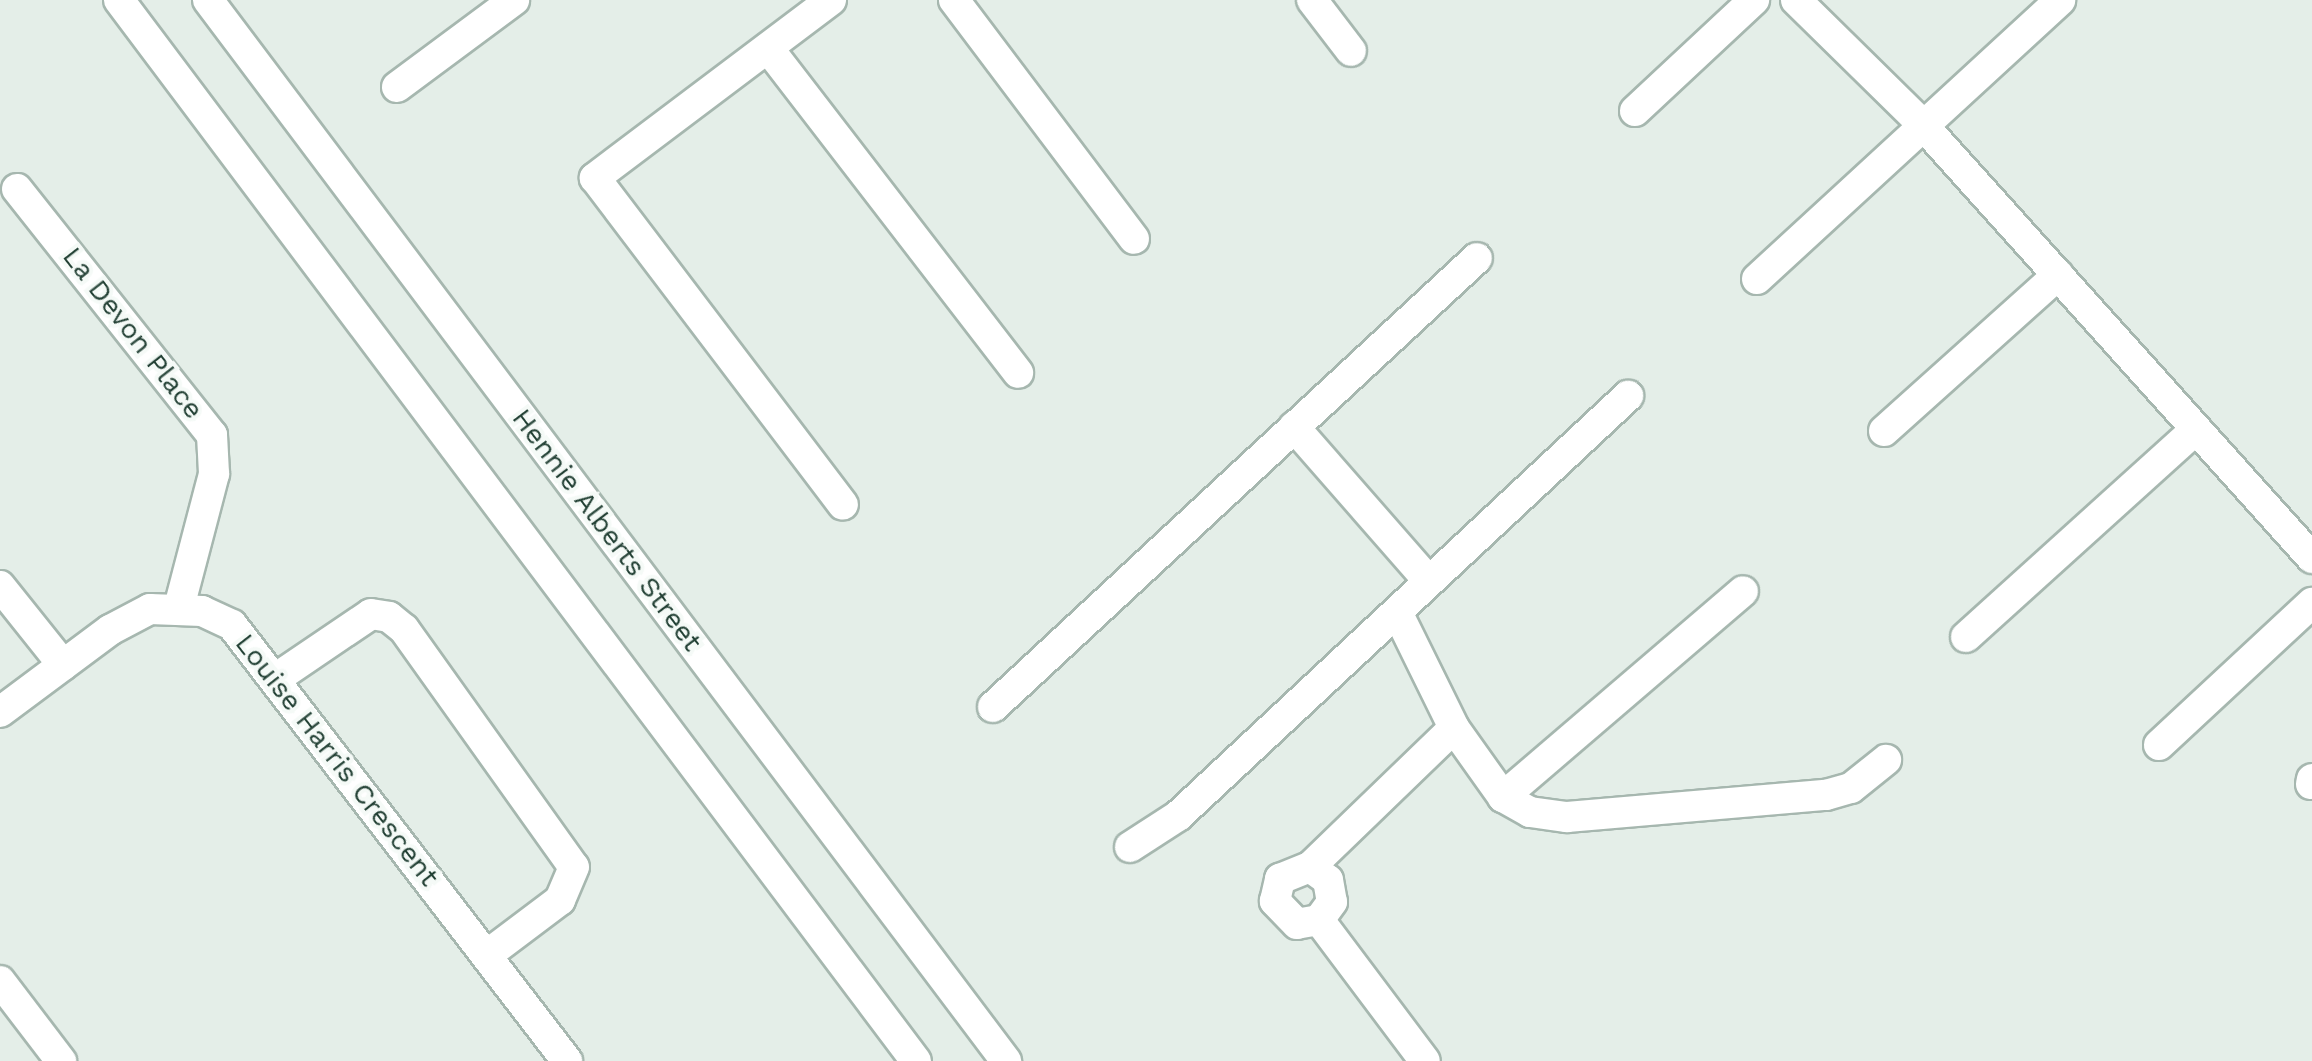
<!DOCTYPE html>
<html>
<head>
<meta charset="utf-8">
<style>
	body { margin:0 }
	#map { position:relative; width:2312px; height:1061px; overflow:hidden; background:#e4eee8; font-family:"Work Sans",sans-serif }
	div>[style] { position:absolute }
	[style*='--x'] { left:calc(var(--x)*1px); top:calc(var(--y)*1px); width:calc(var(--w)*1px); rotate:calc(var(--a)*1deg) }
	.roads { filter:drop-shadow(2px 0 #a6b7af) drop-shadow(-2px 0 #a6b7af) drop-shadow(0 2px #a6b7af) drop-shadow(0 -2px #a6b7af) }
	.minor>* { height:30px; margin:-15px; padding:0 15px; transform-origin:15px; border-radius:15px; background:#fff }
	span { translate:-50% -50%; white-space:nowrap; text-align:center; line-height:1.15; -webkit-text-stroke:8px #f5faf7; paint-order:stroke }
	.street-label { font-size:28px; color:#234135 }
</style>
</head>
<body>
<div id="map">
	<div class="roads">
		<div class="minor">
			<div style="--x:119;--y:0;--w:1327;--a:53.09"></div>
			<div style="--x:208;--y:0;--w:1328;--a:53.05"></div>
			<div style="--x:831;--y:0;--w:296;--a:143"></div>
			<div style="--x:595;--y:178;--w:410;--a:52.8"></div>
			<div style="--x:954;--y:0;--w:299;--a:53"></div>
			<div style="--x:1312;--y:0;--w:64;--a:52.6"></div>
			<div style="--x:1796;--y:0;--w:175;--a:44.5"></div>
			<div style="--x:1921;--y:123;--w:585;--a:48.05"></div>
			<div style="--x:768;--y:48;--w:410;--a:52.4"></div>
			<div style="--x:397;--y:87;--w:146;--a:-36.6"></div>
			<div style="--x:1635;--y:111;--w:163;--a:-43"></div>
			<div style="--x:17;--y:189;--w:314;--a:51.6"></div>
			<div style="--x:212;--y:435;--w:39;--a:87"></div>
			<div style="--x:214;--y:474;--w:138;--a:104.7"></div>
			<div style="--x:1757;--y:279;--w:412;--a:-42.6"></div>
			<div style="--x:1294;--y:427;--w:203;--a:48.8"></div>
			<div style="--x:1884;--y:431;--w:234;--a:-41.9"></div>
			<div style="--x:0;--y:586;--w:101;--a:51.4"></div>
			<div style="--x:1397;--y:612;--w:129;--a:63.8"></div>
			<div style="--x:1454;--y:728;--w:85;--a:54.6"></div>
			<div style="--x:1503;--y:797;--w:31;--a:29"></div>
			<div style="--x:1530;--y:812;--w:37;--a:8"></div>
			<div style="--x:1567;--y:817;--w:260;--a:-4.9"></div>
			<div style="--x:1826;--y:795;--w:26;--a:-16"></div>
			<div style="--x:1851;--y:788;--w:45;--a:-38.7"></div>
			<div style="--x:1966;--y:637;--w:310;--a:-42.1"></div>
			<div style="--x:278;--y:677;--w:112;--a:-34.1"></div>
			<div style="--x:371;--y:614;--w:18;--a:9"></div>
			<div style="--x:389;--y:617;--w:19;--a:39"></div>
			<div style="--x:404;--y:629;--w:292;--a:54.5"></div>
			<div style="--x:574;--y:867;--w:36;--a:113"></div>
			<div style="--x:560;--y:900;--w:91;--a:143"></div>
			<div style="--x:993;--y:707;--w:660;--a:-42.85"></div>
			<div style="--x:0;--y:712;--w:137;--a:-36.7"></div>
			<div style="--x:110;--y:630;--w:45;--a:-27.7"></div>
			<div style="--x:150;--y:609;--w:52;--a:2.2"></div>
			<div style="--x:202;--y:611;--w:33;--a:25"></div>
			<div style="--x:232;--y:625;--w:550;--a:52.46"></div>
			<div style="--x:2159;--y:745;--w:209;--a:-42.9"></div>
			<div style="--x:2311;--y:784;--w:5;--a:-79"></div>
			<div style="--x:1503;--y:797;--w:316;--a:-40.6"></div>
			<div style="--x:1130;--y:847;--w:57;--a:-32.9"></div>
			<div style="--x:1178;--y:816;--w:616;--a:-43.03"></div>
			<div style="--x:1310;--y:867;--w:22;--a:36"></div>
			<div style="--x:1328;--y:880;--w:22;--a:80"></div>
			<div style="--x:1332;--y:902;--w:22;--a:126"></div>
			<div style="--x:1319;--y:920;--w:22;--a:170"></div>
			<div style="--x:1297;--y:924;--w:32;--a:-134"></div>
			<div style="--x:1275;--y:901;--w:23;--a:-77"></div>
			<div style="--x:1280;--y:879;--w:32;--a:-22"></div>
			<div style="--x:1310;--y:867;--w:200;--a:-44"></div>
			<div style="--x:1319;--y:920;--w:176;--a:53.1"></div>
			<div style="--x:0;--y:981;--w:101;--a:52.7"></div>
		</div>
	</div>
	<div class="street-label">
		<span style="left:133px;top:333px;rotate:52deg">La Devon Place</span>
		<span style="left:607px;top:530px;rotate:53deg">Hennie Alberts Street</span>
		<span style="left:337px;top:760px;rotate:52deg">Louise Harris Crescent</span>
	</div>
</div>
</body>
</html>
